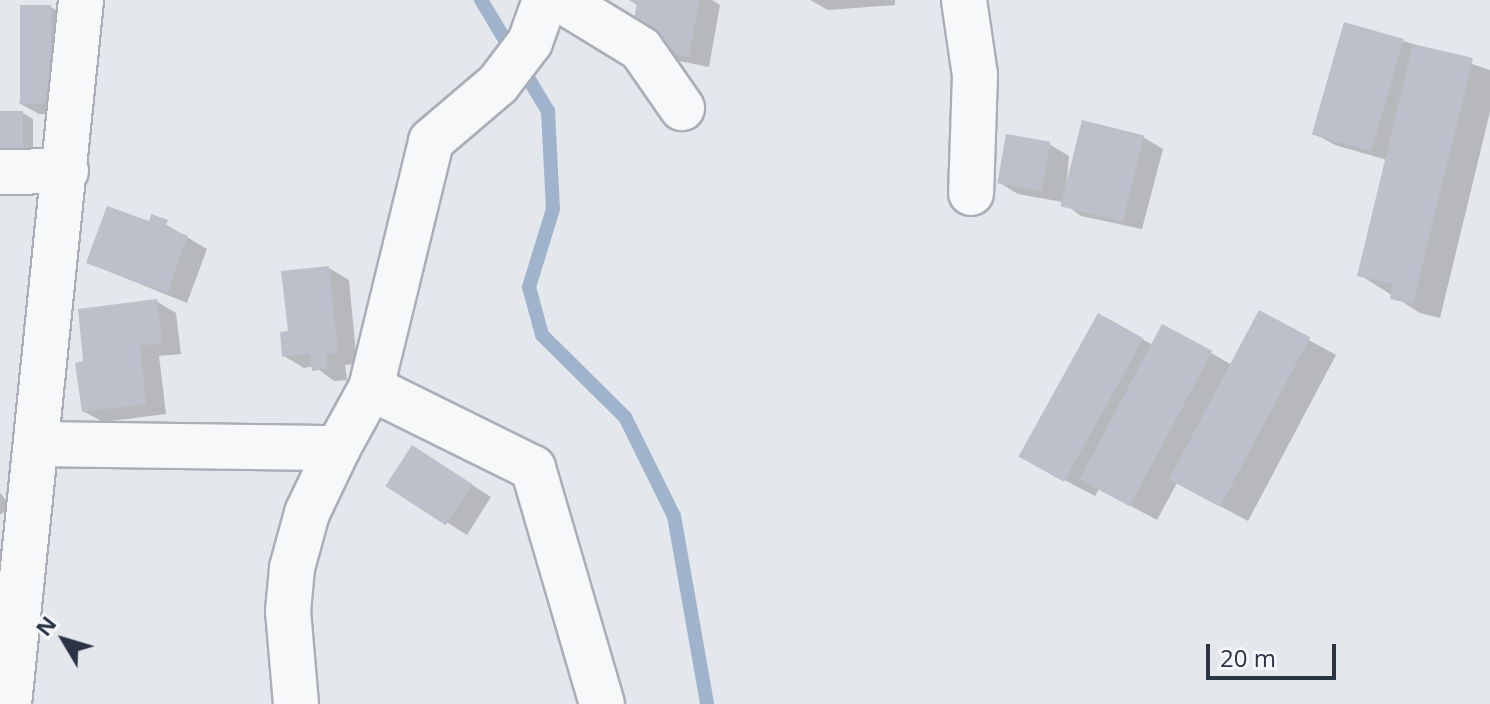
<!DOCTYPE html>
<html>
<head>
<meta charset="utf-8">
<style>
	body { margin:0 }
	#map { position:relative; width:1490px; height:704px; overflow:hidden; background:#e4e7ec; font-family:"Open Sans",sans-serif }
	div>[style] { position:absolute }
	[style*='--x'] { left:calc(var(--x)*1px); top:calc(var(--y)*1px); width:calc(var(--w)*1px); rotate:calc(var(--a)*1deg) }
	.shadow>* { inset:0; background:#0003 }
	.stream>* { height:14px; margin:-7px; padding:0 7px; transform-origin:7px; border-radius:7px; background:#9fb4cc }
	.building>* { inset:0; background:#bbc0ca; transform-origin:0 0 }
	.roads { filter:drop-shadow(2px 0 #a9aeb7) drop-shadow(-2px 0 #a9aeb7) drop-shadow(0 2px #a9aeb7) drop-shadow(0 -2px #a9aeb7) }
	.minor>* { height:44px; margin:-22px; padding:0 22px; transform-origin:22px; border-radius:22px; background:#f7f8fa }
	span { translate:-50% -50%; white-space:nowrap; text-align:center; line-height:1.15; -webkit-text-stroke:8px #f4f6f9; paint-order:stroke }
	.north { position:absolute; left:24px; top:600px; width:80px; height:80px; -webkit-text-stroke:6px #f4f6f9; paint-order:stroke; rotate:308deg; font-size:22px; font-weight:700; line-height:32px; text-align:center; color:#2b3445 }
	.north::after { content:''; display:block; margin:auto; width:28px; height:36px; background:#2b3445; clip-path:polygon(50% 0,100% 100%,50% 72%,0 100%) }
	.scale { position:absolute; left:1206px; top:644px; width:130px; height:36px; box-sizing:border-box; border:4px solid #2b3445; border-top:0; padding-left:10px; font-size:24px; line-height:28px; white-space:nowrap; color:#2b3445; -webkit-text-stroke:6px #f4f6f9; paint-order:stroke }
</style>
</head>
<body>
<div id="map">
	<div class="shadow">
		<div style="clip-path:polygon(629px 0,712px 0,720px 5px,709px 67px,674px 60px,639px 6px)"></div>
		<div style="clip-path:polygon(810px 0,895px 0,895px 5px,828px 10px)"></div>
		<div style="clip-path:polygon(51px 7px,71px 19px,68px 115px,39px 114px,19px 103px)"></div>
		<div style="clip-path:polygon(1404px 41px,1490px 70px,1490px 112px,1440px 318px,1420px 313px,1360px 275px,1387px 160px,1335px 145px,1315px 134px)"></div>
		<div style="clip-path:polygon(0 113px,23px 113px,33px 119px,33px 153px,0 151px)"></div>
		<div style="clip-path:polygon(1143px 137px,1163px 149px,1142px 229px,1081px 216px,1062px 202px,1018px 194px,998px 182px,1049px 144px,1069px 156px,1066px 190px)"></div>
		<div style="clip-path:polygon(153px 217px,207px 249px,187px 303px,88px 263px,150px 224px)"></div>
		<div style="clip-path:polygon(329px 268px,349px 280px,357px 364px,345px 365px,347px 380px,334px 381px,314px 366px,304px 368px,284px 356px,290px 333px)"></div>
		<div style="clip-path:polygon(156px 301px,176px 313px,181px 354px,159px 356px,166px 414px,103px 422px,83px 411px,86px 363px)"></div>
		<div style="clip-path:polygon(1260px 313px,1336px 355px,1248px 521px,1177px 483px,1157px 520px,1099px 489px,1095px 496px,1051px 473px,1099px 316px,1153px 345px,1211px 353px,1232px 365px)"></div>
		<div style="clip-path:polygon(432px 459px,491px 497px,467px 535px,388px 485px)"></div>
		<div style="clip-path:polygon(0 493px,11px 506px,0 515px)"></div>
	</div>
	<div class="stream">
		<div style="--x:481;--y:0;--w:130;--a:58.9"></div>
		<div style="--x:548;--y:111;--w:98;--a:87.1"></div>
		<div style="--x:553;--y:209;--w:82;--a:107.1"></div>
		<div style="--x:529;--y:287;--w:50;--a:74.8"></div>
		<div style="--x:542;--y:335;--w:117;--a:44.7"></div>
		<div style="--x:625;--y:417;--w:110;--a:63.7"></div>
		<div style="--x:674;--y:516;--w:191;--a:80"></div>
	</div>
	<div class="building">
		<div style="clip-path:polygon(632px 0,699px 0,689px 57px,652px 50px,631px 35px,637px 3px)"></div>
		<div style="left:20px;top:5px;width:31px;height:99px"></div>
		<div style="left:1344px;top:22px;width:62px;height:117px;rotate:16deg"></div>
		<div style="clip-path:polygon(1413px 44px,1473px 58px,1413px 304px,1390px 299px,1393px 284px,1357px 276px)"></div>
		<div style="left:0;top:111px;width:23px;height:38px"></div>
		<div style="left:1082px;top:120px;width:64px;height:89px;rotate:14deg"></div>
		<div style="left:1006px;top:134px;width:45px;height:50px;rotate:10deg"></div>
		<div style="clip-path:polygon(107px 206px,149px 221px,151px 214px,168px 220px,165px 227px,188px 236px,167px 293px,86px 263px)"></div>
		<div style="clip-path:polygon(329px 266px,338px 353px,326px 355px,328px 369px,312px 371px,310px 354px,282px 357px,280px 332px,288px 331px,281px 271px)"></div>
		<div style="clip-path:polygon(157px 299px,162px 343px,140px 346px,146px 404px,82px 412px,75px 363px,83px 361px,78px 309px)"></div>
		<div style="left:1259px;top:310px;width:58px;height:192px;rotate:28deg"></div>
		<div style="left:1098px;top:313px;width:52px;height:164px;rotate:29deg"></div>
		<div style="left:1162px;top:324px;width:57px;height:176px;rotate:28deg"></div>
		<div style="left:412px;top:445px;width:72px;height:49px;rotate:33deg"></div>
	</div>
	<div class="roads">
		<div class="minor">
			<div style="--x:561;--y:0;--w:94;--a:31.5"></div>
			<div style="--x:641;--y:49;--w:72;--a:55.2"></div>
			<div style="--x:964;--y:0;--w:76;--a:81.7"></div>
			<div style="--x:975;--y:75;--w:118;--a:91.9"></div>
			<div style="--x:0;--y:172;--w:66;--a:-0.9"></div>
			<div style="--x:371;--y:388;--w:254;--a:-76.3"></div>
			<div style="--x:431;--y:141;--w:88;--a:-40.4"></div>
			<div style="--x:498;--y:84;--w:53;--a:-52.7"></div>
			<div style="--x:530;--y:42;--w:45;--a:-70.3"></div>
			<div style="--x:38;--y:444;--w:300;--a:0.8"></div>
			<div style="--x:338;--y:448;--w:68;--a:-61.2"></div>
			<div style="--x:371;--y:388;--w:181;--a:26.3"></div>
			<div style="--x:533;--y:468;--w:246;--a:73.7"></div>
			<div style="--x:9;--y:704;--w:708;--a:-84.16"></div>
			<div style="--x:296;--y:704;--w:93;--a:-94.9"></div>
			<div style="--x:288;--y:611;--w:43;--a:-84.7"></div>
			<div style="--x:292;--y:568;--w:57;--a:-74.7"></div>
			<div style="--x:307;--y:513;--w:72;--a:-64.5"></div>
		</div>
	</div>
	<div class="north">N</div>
	<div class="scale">20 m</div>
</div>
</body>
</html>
